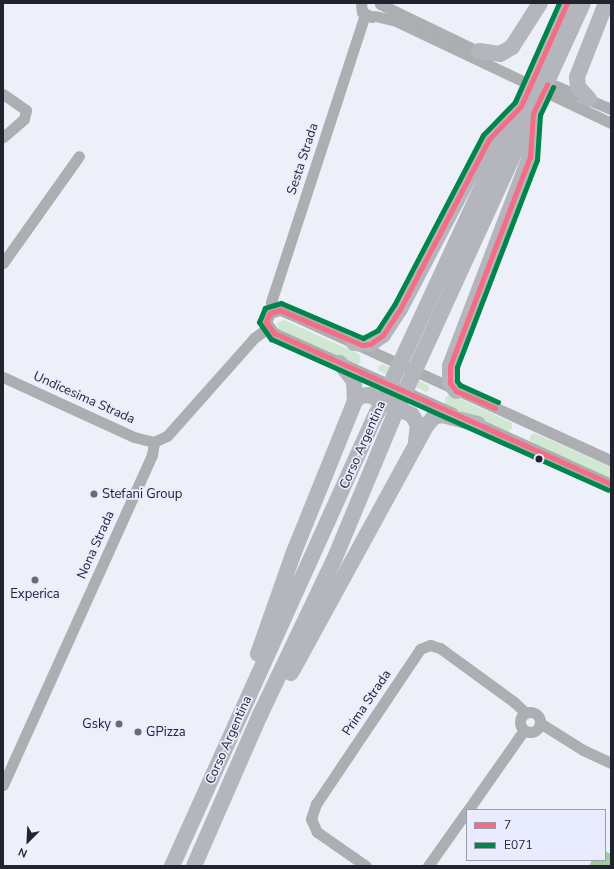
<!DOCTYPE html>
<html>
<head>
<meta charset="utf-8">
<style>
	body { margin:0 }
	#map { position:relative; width:614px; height:869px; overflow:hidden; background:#edf0f9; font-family:"Nunito Sans",sans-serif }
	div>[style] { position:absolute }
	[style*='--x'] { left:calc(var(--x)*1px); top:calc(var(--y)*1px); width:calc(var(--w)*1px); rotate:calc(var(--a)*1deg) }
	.green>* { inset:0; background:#d0e8d1 }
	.water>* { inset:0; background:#a0cb9b }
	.minor>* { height:11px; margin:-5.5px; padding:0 5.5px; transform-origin:5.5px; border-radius:5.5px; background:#acaeb2 }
	.minor>.ring { margin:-5.5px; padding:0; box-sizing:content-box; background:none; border:11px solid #acaeb2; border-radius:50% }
	.highway>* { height:16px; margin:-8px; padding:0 8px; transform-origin:8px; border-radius:8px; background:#b4b5bd }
	.bus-1>* { height:5px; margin:-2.5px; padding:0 2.5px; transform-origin:2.5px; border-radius:2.5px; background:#f66c85 }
	.bus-2>* { height:5px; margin:-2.5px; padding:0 2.5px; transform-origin:2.5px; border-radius:2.5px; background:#00854a }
	.dots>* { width:11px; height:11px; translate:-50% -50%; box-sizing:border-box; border:2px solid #e8ecfe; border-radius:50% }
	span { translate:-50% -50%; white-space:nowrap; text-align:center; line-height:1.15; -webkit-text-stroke:3.5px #e8ecfe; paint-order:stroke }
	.street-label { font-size:13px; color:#21232e }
	.poi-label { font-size:13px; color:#21232e }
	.left { translate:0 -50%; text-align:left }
	.right { translate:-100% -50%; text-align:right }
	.frame { position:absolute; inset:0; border:4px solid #21232e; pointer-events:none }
	.legend { position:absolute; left:466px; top:809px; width:140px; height:52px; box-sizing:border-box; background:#e8ecfe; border:1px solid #989cab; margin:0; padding:5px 7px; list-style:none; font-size:12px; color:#21232e }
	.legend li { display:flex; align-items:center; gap:8px; height:20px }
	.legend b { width:20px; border:1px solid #989cab }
	.north { position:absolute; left:8px; top:821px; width:40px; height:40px; -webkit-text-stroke:3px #e8ecfe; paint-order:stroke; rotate:204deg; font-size:11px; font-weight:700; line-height:16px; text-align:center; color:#21232e }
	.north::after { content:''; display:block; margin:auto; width:14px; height:18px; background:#21232e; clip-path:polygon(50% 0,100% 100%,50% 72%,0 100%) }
</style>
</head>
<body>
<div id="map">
	<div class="green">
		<div style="clip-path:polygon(284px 320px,359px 354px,361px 362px,357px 365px,279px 330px,277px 323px)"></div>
		<div style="clip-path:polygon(382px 364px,428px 385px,429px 390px,426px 392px,379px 371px,378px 367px)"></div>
		<div style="clip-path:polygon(450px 394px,512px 423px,512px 428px,508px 432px,445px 404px,445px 398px)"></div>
		<div style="clip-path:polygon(534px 433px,611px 467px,611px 479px,530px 442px,530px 436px)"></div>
	</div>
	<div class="water">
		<div style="clip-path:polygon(605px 851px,611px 854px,611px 866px,589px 866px,592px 860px,605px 860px)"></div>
	</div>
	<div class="minor">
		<div style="--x:361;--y:3;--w:9;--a:84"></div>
		<div style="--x:362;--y:12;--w:11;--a:27"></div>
		<div style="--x:380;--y:4;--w:115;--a:25.7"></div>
		<div style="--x:375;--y:16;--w:22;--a:13"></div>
		<div style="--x:396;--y:21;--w:238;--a:25.4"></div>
		<div style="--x:542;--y:80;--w:75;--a:22.8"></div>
		<div style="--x:3;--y:94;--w:28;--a:35"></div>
		<div style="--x:26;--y:110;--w:9;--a:103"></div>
		<div style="--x:24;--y:119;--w:28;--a:139"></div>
		<div style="--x:3;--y:263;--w:131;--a:-54.6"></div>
		<div style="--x:276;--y:310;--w:9;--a:-122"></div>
		<div style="--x:271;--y:302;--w:302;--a:-71.9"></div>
		<div style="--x:3;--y:377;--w:144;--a:24.6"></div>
		<div style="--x:134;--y:437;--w:21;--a:14"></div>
		<div style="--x:154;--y:442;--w:14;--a:-25"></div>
		<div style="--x:167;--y:436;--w:131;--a:-48.4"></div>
		<div style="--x:254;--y:338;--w:17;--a:-36"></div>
		<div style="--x:453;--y:413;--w:196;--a:-155.9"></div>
		<div style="--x:274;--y:333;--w:14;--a:-126"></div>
		<div style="--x:266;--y:322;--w:10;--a:-66"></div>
		<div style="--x:270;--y:313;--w:10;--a:-17"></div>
		<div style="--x:280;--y:310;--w:11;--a:22"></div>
		<div style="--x:290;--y:314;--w:353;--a:24.5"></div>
		<div style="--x:472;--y:421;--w:153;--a:24.4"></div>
		<div class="ring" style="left:520px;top:712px;width:9px;height:9px"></div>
		<div style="--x:540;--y:723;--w:51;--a:32.1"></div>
		<div style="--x:583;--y:750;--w:31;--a:25"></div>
		<div style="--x:3;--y:785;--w:362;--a:-65.7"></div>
		<div style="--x:152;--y:455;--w:13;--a:-81"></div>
		<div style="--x:468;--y:810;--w:98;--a:-55"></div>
		<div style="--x:366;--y:866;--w:60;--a:-145.2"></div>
		<div style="--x:317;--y:832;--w:14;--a:-115"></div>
		<div style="--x:311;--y:819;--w:16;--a:-72"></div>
		<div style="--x:316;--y:804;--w:187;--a:-56.1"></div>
		<div style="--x:420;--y:649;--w:11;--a:-22"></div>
		<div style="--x:430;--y:645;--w:10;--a:17"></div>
		<div style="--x:440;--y:648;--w:92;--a:36.1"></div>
		<div style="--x:514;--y:702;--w:16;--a:43"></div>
		<div style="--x:428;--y:866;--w:67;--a:-54.7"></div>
	</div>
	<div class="highway">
		<div style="--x:479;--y:51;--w:21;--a:8"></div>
		<div style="--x:500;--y:54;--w:14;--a:-30"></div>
		<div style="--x:512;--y:47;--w:52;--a:-57.5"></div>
		<div style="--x:589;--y:99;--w:16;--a:-133"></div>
		<div style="--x:578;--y:87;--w:10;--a:-96"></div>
		<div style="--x:577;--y:77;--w:79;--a:-68.6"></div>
		<div style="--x:354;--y:343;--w:16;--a:4"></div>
		<div style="--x:370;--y:344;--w:16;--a:-35"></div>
		<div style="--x:383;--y:335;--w:31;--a:-57"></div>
		<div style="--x:400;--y:309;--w:192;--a:-62.4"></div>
		<div style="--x:489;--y:139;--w:34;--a:-45"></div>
		<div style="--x:456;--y:391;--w:10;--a:-127"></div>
		<div style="--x:450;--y:383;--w:17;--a:-90"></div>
		<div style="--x:450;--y:366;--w:224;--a:-69.1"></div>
		<div style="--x:530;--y:157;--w:33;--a:-85"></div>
		<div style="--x:355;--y:401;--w:7;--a:-45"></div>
		<div style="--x:360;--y:396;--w:9;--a:-6"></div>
		<div style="--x:369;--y:395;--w:47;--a:24.9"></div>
		<div style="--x:412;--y:415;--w:12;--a:59"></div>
		<div style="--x:418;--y:425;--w:17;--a:97"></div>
		<div style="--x:258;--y:654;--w:108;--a:-70.6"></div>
		<div style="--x:294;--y:552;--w:163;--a:-68"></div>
		<div style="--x:355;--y:401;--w:20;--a:-93"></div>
		<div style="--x:354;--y:381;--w:23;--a:-128"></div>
		<div style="--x:291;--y:673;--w:283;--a:-61.3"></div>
		<div style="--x:427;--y:425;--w:11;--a:-49"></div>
		<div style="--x:434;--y:417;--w:8;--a:-14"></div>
		<div style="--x:442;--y:415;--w:37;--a:14"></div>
		<div style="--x:172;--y:866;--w:497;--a:-65.7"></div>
		<div style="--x:377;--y:413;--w:452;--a:-65.1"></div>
		<div style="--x:194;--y:866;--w:165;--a:-66.4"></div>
		<div style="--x:260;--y:715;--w:172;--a:-64.5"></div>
		<div style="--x:334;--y:560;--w:154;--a:-67.4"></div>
		<div style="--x:393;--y:418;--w:456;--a:-65.4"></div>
	</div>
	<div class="bus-1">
		<div style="--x:567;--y:3;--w:113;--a:114.1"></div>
		<div style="--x:521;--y:106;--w:46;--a:134.1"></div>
		<div style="--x:489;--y:139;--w:192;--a:117.6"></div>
		<div style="--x:400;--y:309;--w:31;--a:123"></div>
		<div style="--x:383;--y:335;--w:16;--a:145"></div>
		<div style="--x:370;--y:344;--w:8;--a:173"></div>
		<div style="--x:362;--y:345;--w:89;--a:-156.9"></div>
		<div style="--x:280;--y:310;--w:10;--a:163"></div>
		<div style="--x:270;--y:313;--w:10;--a:114"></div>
		<div style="--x:266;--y:322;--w:14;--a:54"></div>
		<div style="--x:274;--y:333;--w:369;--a:24.1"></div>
		<div style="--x:495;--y:408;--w:43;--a:-156.4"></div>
		<div style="--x:456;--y:391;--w:10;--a:-127"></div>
		<div style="--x:450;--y:383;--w:17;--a:-90"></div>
		<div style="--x:450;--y:366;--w:224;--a:-69.1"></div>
		<div style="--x:530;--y:157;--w:44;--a:-86.1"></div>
		<div style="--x:533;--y:113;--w:32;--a:-64"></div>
	</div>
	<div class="bus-2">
		<div style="--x:559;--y:3;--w:108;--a:114"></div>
		<div style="--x:515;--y:102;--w:46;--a:134.1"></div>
		<div style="--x:483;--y:135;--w:192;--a:117.6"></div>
		<div style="--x:394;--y:305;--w:30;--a:123"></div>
		<div style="--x:378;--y:330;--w:17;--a:152"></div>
		<div style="--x:363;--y:338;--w:89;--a:-156.9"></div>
		<div style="--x:281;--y:303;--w:17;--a:163"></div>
		<div style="--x:265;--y:308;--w:15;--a:113"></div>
		<div style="--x:259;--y:322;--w:21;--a:55"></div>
		<div style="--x:271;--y:339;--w:369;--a:24.1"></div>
		<div style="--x:498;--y:402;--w:42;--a:-155.9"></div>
		<div style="--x:460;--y:385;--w:5;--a:-127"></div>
		<div style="--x:457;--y:381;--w:14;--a:-90"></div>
		<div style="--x:457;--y:367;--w:222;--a:-68.9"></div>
		<div style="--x:537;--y:160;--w:45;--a:-86.2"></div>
		<div style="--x:540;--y:115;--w:31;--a:-65"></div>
	</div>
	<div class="dots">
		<div style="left:539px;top:459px;background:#21232e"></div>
		<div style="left:94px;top:494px;background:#686b75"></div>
		<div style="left:35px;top:580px;background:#686b75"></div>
		<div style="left:119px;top:724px;background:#686b75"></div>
		<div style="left:138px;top:732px;background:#686b75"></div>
	</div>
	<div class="street-label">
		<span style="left:303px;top:159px;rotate:-72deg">Sesta Strada</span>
		<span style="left:84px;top:398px;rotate:24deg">Undicesima Strada</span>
		<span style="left:363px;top:445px;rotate:-66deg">Corso Argentina</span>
		<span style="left:96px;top:545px;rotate:-66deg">Nona Strada</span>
		<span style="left:367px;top:703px;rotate:-56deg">Prima Strada</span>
		<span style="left:229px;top:740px;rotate:-66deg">Corso Argentina</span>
	</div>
	<div class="poi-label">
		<span class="left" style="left:102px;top:494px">Stefani Group</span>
		<span style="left:35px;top:594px">Experica</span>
		<span class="right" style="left:111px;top:724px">Gsky</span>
		<span class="left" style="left:146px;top:732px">GPizza</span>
	</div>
	<div class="frame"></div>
	<ul class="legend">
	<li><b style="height:5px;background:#f66c85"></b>7</li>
	<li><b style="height:5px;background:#00854a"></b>E071</li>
	</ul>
	<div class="north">N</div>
</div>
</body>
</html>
